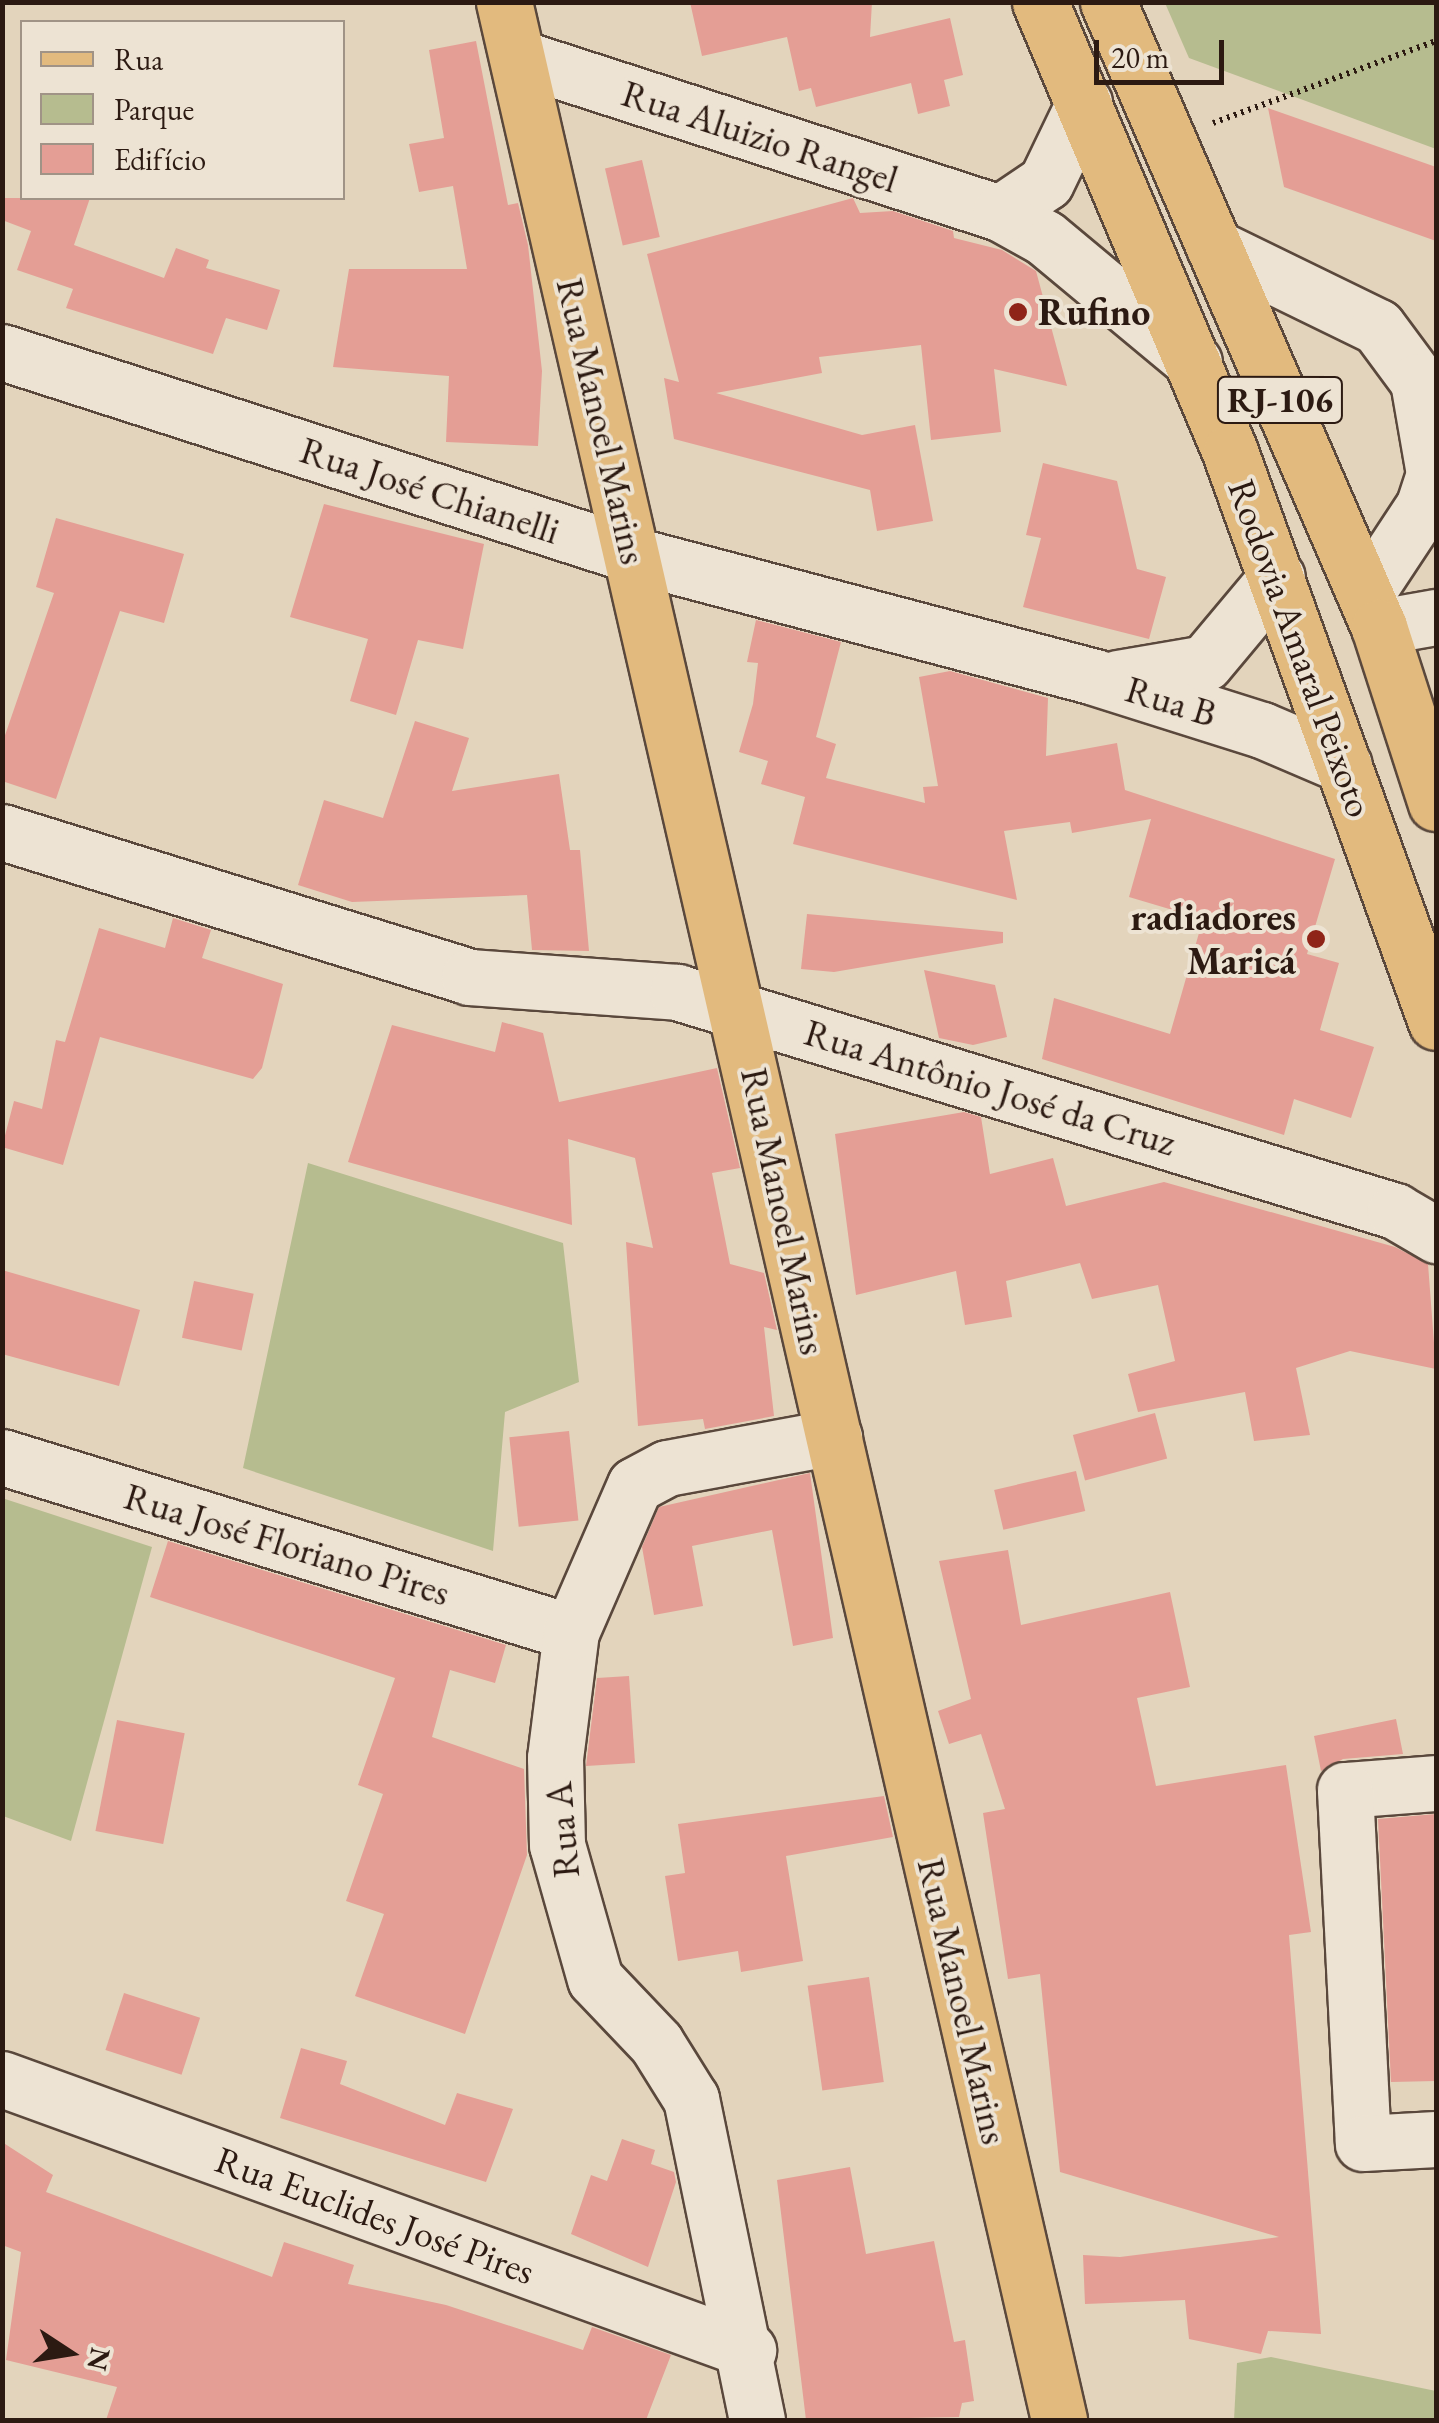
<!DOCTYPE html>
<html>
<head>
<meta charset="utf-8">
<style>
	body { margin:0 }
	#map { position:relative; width:1439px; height:2423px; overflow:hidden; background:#e3d4bc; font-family:"EB Garamond",serif }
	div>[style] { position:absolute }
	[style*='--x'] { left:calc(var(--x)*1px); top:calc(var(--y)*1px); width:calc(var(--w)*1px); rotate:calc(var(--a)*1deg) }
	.green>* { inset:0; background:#b6bc8f }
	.building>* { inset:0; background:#e49e95; transform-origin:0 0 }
	.path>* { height:6px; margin-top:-3px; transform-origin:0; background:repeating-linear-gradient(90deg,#2c1a12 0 2.5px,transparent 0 7.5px) }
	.roads { filter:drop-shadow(2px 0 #5a483c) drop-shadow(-2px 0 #5a483c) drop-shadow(0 2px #5a483c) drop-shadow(0 -2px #5a483c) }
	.minor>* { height:55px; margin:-27.5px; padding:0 27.5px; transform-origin:27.5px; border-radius:27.5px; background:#ede3d3 }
	.major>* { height:55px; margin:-27.5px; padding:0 27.5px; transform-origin:27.5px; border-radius:27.5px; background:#e2ba7e }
	.highway>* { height:55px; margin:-27.5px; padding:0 27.5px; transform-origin:27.5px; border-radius:27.5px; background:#e2ba7e }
	.dots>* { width:28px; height:28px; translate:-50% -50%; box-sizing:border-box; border:5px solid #ede3d3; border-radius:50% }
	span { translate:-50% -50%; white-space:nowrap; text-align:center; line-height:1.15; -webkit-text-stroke:8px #ede3d3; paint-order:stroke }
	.shield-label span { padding:2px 8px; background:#ede3d3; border:2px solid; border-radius:8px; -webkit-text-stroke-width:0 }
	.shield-label { font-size:35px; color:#2c1a12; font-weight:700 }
	.street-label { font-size:38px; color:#2c1a12 }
	.poi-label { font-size:38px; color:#2c1a12; font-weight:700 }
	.left { translate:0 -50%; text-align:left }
	.right { translate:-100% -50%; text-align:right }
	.frame { position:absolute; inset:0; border:5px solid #2c1a12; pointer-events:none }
	.legend { position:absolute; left:20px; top:20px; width:325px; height:180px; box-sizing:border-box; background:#ede3d3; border:2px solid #a09386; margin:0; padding:12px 18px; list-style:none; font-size:30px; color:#2c1a12 }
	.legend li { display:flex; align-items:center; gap:20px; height:50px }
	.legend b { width:50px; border:2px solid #a09386 }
	.north { position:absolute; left:20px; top:2303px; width:100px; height:100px; -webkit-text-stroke:8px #ede3d3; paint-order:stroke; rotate:102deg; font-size:28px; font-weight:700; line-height:40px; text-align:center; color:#2c1a12 }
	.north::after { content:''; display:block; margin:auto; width:35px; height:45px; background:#2c1a12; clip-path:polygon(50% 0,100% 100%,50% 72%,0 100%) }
	.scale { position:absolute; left:1094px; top:40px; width:130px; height:45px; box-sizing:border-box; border:5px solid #2c1a12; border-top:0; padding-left:12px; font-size:30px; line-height:35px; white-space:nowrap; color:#2c1a12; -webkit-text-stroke:8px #ede3d3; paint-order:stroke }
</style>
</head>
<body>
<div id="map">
	<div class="green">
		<div style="clip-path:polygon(1165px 3px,1436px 3px,1436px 149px,1189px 58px)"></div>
		<div style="clip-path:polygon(308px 1163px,563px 1243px,579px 1382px,505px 1412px,493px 1551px,243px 1468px)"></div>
		<div style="clip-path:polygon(2px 1498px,152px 1547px,71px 1841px,3px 1816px)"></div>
		<div style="clip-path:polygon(1271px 2357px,1436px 2391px,1436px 2420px,1234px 2420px,1237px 2363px)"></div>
	</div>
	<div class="building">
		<div style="clip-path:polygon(690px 2px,872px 2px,870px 37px,950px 18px,963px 75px,944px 80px,950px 106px,918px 114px,911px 83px,816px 107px,811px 88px,799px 91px,787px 37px,702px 56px)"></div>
		<div style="clip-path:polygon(476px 41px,508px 205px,518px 203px,528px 245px,542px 371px,538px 446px,446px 442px,449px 376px,333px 367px,349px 269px,467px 269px,453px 186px,419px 192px,409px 144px,444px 138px,429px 50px)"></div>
		<div style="clip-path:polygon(1268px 108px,1436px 167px,1436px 241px,1284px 187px)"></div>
		<div style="left:642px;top:160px;width:79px;height:38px;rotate:77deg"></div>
		<div style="clip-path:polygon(2px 198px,90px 198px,74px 245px,164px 278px,176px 248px,209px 260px,206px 268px,280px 290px,267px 330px,226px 318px,213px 354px,66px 308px,73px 289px,17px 270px,31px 231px,2px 220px)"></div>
		<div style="clip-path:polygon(853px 198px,860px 213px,893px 211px,953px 231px,954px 238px,1002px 250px,1036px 271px,1067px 386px,994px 369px,1001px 432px,931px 440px,921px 345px,819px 357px,822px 373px,716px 393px,862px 435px,915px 425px,933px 521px,877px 531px,870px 490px,674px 439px,664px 378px,679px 382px,647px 254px)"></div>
		<div style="clip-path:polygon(1043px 463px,1117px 481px,1137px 569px,1166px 577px,1149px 639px,1023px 607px,1041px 538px,1026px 535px)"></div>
		<div style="clip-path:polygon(324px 504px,484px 544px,463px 649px,418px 640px,396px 715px,350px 701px,368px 639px,290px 617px)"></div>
		<div style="clip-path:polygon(56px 518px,184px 554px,164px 623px,120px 611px,56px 799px,2px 781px,2px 744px,54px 593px,36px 587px)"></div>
		<div style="clip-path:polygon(756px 620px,841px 642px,816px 737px,836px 744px,826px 778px,925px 803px,923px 787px,938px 786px,919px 677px,950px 671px,1048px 698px,1046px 756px,1117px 743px,1125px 790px,1335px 859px,1307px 954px,1339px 963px,1320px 1030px,1374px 1047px,1351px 1118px,1294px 1099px,1284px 1135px,1042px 1059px,1054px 998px,1170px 1034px,1203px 919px,1129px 897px,1151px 819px,1072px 833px,1070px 822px,1004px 831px,1017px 900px,793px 844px,805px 797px,761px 784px,768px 761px,739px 752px,753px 704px,758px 663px,747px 662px)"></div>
		<div style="clip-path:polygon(415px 721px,469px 738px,452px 791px,559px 774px,570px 850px,580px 850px,589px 951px,532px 950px,527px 895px,352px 902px,298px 885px,324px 800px,383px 818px)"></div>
		<div style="clip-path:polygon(807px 914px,1003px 932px,1003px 943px,834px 972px,801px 969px)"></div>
		<div style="clip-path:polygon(173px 918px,211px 930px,202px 958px,283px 984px,262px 1068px,253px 1079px,100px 1037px,63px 1165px,2px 1147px,14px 1101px,42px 1109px,56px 1040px,65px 1042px,99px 928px,165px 948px)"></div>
		<div style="clip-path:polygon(924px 970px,995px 985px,1007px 1037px,973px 1045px,939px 1038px)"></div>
		<div style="clip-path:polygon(502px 1022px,543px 1033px,559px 1102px,717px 1068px,740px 1168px,712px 1173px,730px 1264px,764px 1273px,777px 1330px,764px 1327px,774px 1416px,705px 1429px,703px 1419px,638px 1426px,626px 1242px,653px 1248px,635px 1158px,568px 1139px,572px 1225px,348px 1162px,392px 1025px,495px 1052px)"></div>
		<div style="clip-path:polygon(964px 1112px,981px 1117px,990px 1174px,1053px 1158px,1066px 1206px,1164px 1182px,1395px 1247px,1428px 1264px,1436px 1369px,1350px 1351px,1296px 1368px,1310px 1435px,1254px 1441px,1245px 1392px,1138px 1412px,1128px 1374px,1175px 1361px,1158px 1285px,1092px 1299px,1080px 1263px,1006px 1281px,1012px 1317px,965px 1325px,956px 1271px,856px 1295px,835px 1134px)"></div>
		<div style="clip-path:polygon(2px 1270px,140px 1310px,119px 1386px,2px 1354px)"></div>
		<div style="left:194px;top:1281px;width:61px;height:58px;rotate:12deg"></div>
		<div style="left:1155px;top:1413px;width:47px;height:85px;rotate:75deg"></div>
		<div style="left:569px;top:1431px;width:90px;height:60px;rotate:84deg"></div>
		<div style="left:1076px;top:1471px;width:41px;height:84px;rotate:77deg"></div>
		<div style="clip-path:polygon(810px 1473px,833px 1638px,793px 1646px,772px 1530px,692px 1546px,703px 1606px,654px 1615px,642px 1547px,659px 1507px)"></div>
		<div style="clip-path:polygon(168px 1541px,506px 1645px,495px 1683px,450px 1670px,432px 1737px,524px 1769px,527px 1855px,465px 2034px,355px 1996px,384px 1914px,346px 1901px,383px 1794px,358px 1785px,395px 1678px,150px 1597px)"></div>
		<div style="clip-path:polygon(1008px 1550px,1021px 1625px,1170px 1592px,1190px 1687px,1137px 1698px,1156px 1786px,1286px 1765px,1311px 1932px,1289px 1935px,1321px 2334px,1268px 2331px,1261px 2354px,1189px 2339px,1185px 2300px,1085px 2304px,1083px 2255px,1120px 2257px,1279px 2237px,1060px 2172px,1040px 1974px,1008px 1979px,983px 1813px,1005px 1809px,981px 1734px,949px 1744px,938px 1711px,971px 1699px,939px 1561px)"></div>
		<div style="clip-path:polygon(629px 1676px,635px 1763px,586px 1766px,597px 1678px)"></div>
		<div style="clip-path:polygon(1396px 1719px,1403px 1754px,1343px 1759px,1321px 1771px,1314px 1736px)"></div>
		<div style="left:117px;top:1720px;width:69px;height:113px;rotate:11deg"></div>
		<div style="clip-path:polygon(884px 1796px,893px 1837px,786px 1856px,803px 1961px,741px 1972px,738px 1951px,678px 1961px,665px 1876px,685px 1873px,678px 1824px)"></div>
		<div style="clip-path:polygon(1436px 1814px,1436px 2081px,1391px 2082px,1378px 1819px)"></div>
		<div style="left:869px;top:1977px;width:106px;height:62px;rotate:82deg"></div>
		<div style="left:124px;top:1993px;width:80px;height:60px;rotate:18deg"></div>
		<div style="clip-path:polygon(301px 2048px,347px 2061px,340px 2084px,445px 2125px,457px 2093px,513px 2109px,486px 2182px,280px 2118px)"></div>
		<div style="clip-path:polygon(622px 2139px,655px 2150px,651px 2164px,674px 2172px,676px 2182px,648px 2267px,571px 2234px,591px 2175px,607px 2181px)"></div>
		<div style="clip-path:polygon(2px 2142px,53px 2175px,46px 2192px,272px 2277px,284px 2242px,354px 2265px,348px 2284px,446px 2305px,583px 2350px,592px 2327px,671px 2355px,646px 2420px,106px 2420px,117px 2387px,6px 2360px,21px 2252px,2px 2245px)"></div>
		<div style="clip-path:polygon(850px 2167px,866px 2254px,934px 2241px,954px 2342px,965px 2340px,974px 2401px,962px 2403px,959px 2417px,806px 2420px,777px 2180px)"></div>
	</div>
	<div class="path">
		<div style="--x:1213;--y:123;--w:238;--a:-20.2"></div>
	</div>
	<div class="roads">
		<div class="minor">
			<div style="--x:520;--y:58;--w:504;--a:17.9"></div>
			<div style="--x:1000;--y:213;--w:51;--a:29.1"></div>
			<div style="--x:1045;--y:238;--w:194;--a:39.8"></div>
			<div style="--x:1000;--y:213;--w:55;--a:-34"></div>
			<div style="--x:1046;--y:182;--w:88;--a:-64.3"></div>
			<div style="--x:1214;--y:247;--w:182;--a:26"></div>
			<div style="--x:1378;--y:327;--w:67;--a:53.5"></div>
			<div style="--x:1418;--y:381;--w:94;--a:80.2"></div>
			<div style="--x:1434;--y:474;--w:35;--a:108"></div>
			<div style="--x:1423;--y:507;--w:105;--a:123.4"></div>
			<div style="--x:2;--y:352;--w:663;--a:17.83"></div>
			<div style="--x:633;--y:555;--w:477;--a:14.8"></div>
			<div style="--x:1094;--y:677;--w:176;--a:17.5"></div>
			<div style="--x:1262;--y:730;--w:89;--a:23.1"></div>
			<div style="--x:1379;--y:627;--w:58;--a:-10"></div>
			<div style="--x:1117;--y:678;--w:89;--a:-9.7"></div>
			<div style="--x:1205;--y:663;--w:112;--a:-50.1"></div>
			<div style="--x:2;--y:832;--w:489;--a:17.2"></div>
			<div style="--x:469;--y:977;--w:209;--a:4.1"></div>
			<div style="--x:677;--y:992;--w:751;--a:16.96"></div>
			<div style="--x:1395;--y:1211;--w:48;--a:30.3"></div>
			<div style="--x:2;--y:1457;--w:595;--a:17.1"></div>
			<div style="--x:1436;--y:1783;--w:91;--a:175.6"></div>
			<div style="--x:1345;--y:1790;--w:353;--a:87.1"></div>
			<div style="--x:1363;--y:2143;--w:73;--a:-3.1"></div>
			<div style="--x:2;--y:2079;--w:794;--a:19.96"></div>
			<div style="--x:757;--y:2420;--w:328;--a:-101.6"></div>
			<div style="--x:691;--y:2099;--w:66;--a:-122"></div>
			<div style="--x:656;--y:2043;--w:88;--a:-133.6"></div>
			<div style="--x:595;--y:1979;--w:139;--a:-105.8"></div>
			<div style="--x:557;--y:1845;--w:87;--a:-91.3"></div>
			<div style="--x:555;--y:1758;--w:127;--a:-82.8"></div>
			<div style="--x:571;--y:1632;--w:160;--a:-66.5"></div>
			<div style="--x:635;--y:1485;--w:36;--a:-28"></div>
			<div style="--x:667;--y:1468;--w:170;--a:-10.5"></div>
		</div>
		<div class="major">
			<div style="--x:504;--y:2;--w:2481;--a:77.07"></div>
		</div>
		<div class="highway">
			<div style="--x:1040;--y:2;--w:488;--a:67.1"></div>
			<div style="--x:1230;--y:452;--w:606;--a:70.13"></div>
			<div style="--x:1108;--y:2;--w:681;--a:66.56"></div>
			<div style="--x:1379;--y:627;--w:185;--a:72.1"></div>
		</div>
	</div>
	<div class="dots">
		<div style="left:1018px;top:312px;background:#8f2418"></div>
		<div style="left:1316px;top:939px;background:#8f2418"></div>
	</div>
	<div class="shield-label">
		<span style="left:1280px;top:400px">RJ-106</span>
	</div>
	<div class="street-label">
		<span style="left:760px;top:136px;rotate:18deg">Rua Aluizio Rangel</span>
		<span style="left:602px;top:421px;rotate:77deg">Rua Manoel Marins</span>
		<span style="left:430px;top:490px;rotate:18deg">Rua José Chianelli</span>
		<span style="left:1301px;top:648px;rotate:70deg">Rodovia Amaral Peixoto</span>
		<span style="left:1171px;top:701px;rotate:17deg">Rua B</span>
		<span style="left:990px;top:1087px;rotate:17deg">Rua Antônio José da Cruz</span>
		<span style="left:784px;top:1211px;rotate:78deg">Rua Manoel Marins</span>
		<span style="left:287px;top:1544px;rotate:17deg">Rua José Floriano Pires</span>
		<span style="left:562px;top:1830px;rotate:-95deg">Rua A</span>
		<span style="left:963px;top:2001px;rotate:77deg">Rua Manoel Marins</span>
		<span style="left:375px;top:2215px;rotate:20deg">Rua Euclides José Pires</span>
	</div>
	<div class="poi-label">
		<span class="left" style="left:1038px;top:312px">Rufino</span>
		<span class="right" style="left:1296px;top:939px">radiadores<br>Maricá</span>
	</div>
	<div class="frame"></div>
	<ul class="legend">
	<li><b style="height:12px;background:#e2ba7e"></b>Rua</li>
	<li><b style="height:28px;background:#b6bc8f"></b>Parque</li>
	<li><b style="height:28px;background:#e49e95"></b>Edifício</li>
	</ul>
	<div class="north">N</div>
	<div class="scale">20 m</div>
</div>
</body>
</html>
